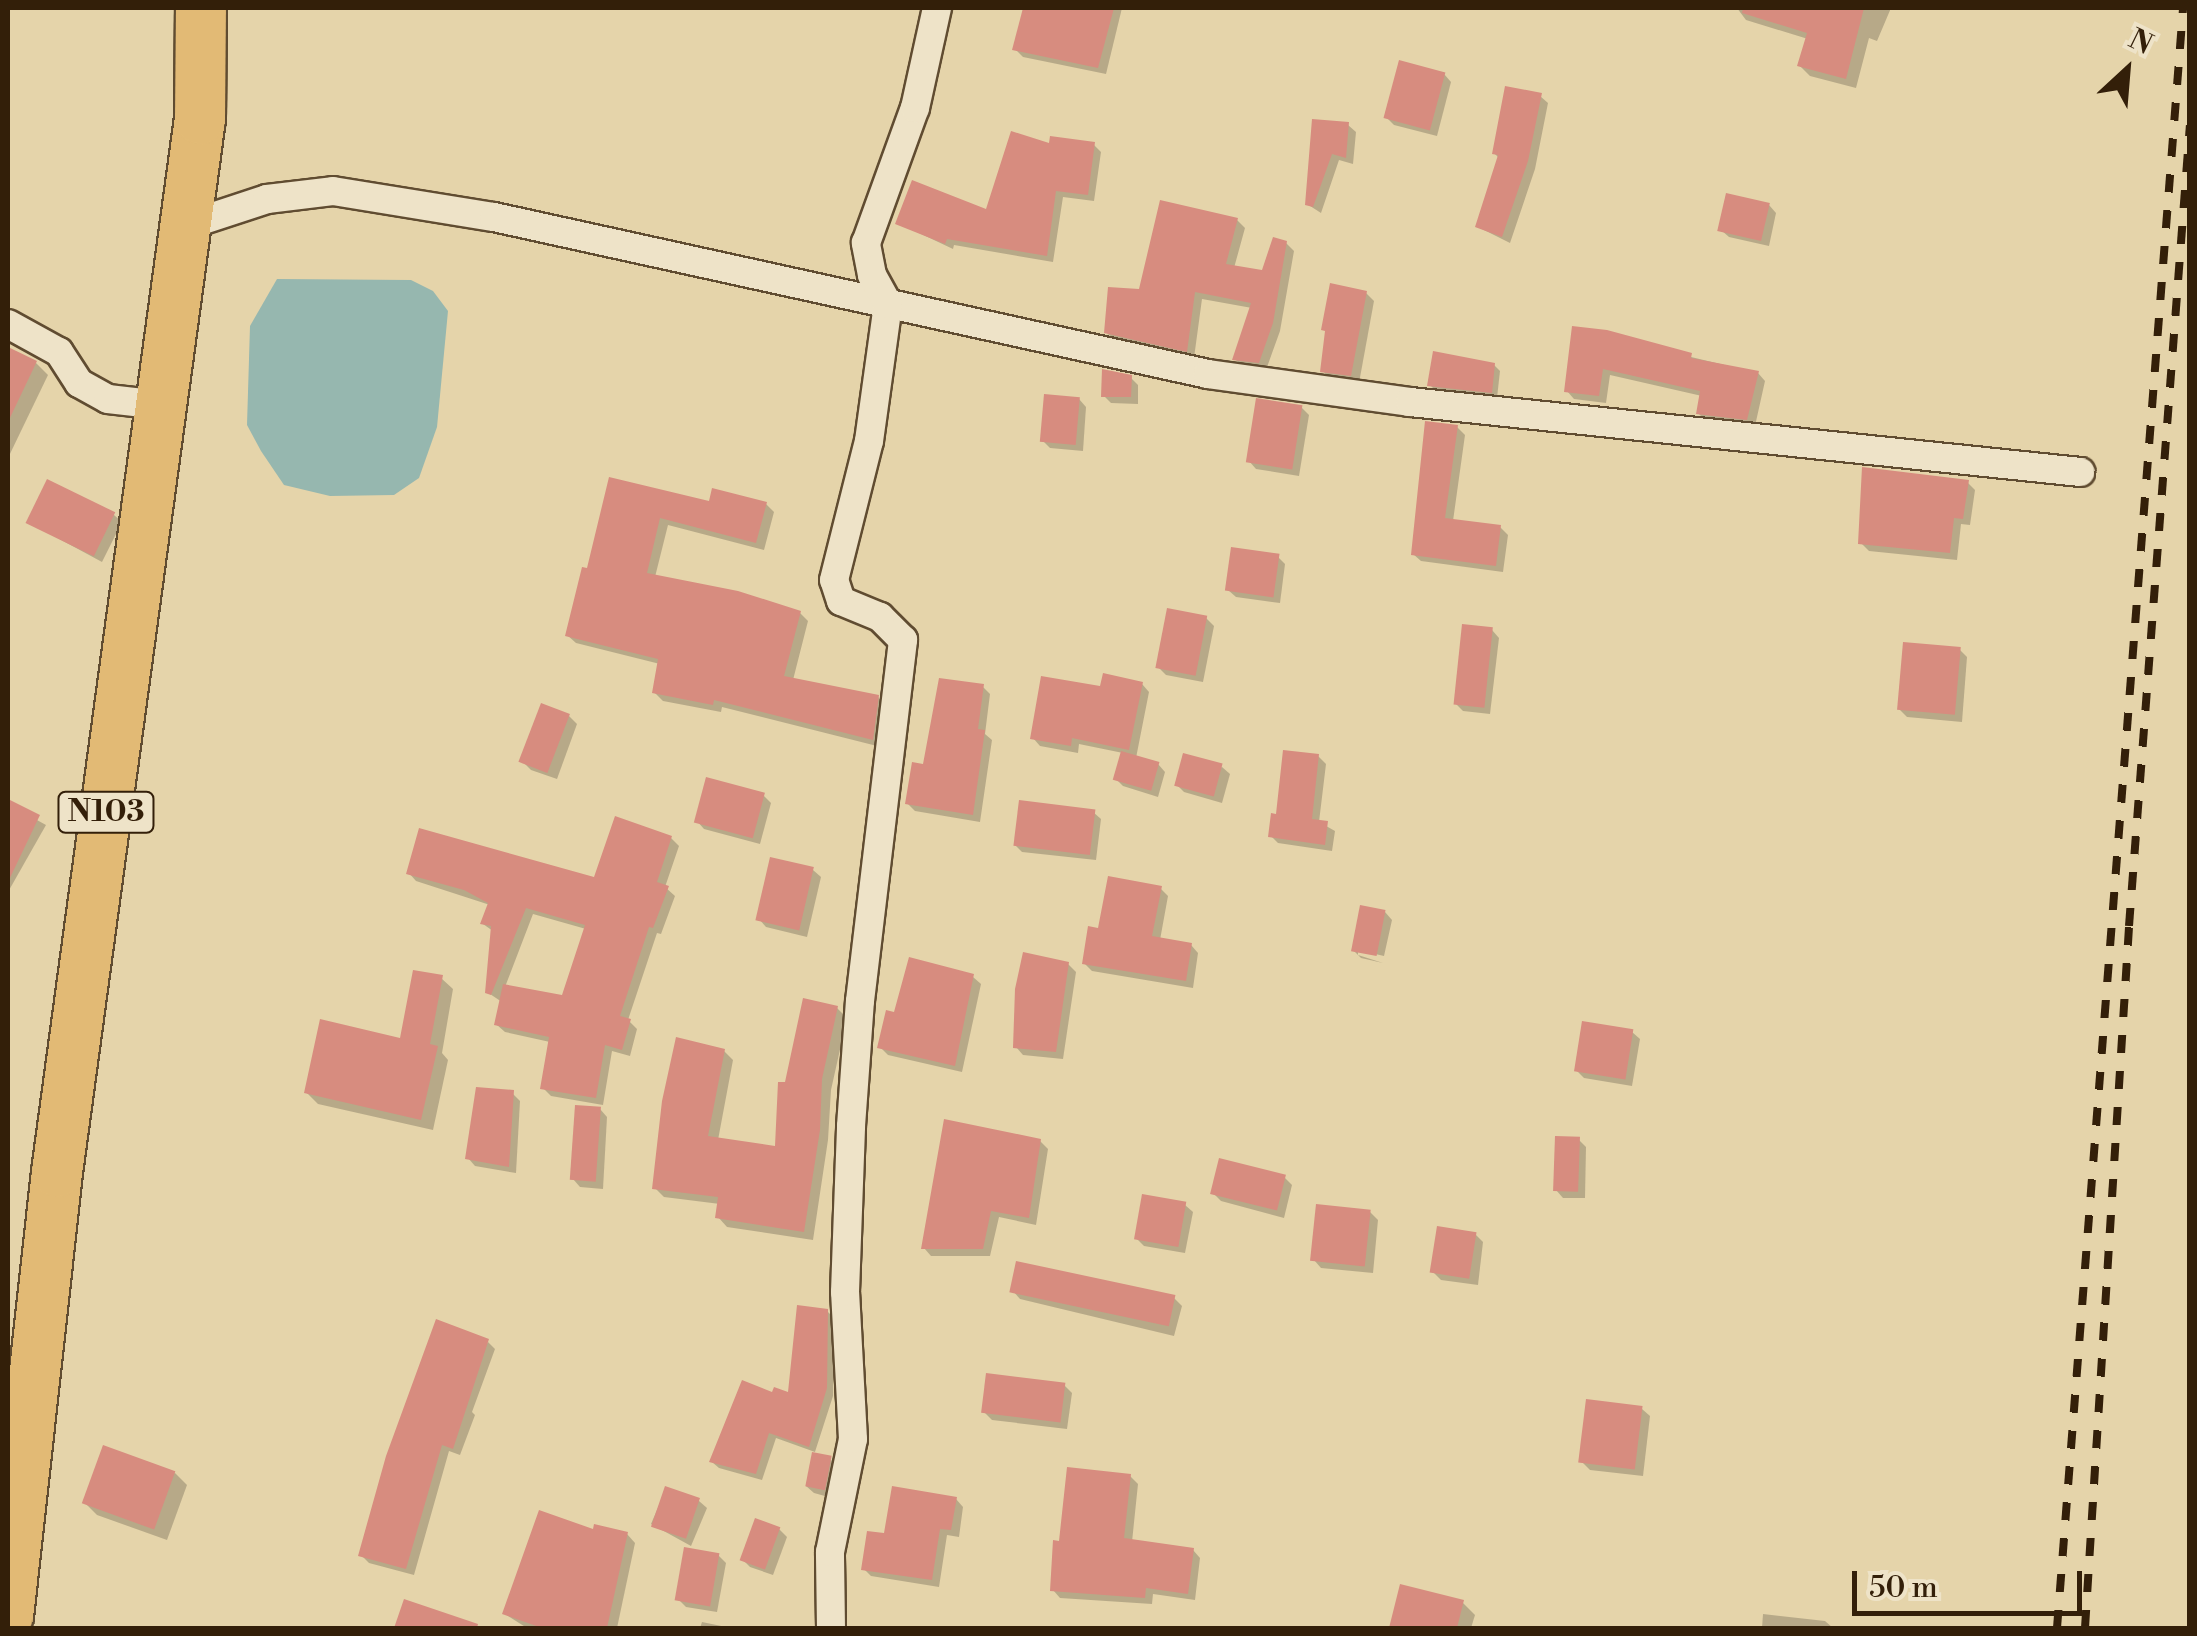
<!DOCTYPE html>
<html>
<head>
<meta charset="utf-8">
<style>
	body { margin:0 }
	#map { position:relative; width:2197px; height:1636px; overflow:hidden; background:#e5d4aa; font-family:"Libre Bodoni",serif }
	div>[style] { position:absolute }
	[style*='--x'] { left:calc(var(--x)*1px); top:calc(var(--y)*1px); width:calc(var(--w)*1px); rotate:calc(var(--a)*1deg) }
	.water>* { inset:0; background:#96b7af }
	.shadow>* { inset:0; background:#0003 }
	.building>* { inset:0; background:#d78c7f; transform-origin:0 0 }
	.roads { filter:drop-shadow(2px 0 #604c31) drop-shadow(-2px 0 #604c31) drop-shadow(0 2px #604c31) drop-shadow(0 -2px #604c31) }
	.street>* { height:28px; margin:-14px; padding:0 14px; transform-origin:14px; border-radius:14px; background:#eee3c8 }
	.highway>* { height:50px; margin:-25px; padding:0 25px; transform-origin:25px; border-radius:25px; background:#e2ba75 }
	.rail>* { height:8px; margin-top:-4px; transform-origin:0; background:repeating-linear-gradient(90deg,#331f09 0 18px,transparent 0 36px) }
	span { translate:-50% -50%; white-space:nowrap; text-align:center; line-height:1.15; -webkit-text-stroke:8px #eee3c8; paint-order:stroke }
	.shield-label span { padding:2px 8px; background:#eee3c8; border:2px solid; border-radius:8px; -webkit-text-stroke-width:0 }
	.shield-label { font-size:30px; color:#331f09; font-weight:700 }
	.frame { position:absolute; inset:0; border:10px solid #331f09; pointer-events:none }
	.north { position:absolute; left:2077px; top:20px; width:100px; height:100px; -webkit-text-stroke:8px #eee3c8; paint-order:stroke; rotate:26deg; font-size:28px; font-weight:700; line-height:40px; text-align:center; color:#331f09 }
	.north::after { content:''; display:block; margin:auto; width:35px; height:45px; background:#331f09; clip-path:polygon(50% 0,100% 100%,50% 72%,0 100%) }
	.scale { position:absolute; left:1852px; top:1571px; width:230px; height:45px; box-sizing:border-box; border:5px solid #331f09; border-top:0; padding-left:12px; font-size:30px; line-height:35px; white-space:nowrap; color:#331f09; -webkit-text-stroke:8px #eee3c8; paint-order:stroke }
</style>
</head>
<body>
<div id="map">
	<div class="water">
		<div style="clip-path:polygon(277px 279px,411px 280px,433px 291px,448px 311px,437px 427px,419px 478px,394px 495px,330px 496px,284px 485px,261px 451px,247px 425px,250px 326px)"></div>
	</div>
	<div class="shadow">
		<div style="clip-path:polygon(1025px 8px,1122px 8px,1106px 74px,1023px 57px,1015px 49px)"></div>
		<div style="clip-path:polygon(1737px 8px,1891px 8px,1877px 41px,1869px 38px,1856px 88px,1810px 76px,1800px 66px,1808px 39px,1746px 20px)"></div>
		<div style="clip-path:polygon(1444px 74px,1451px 82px,1437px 136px,1394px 125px,1386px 117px)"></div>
		<div style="clip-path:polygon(1540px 96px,1548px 103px,1535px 169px,1510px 243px,1478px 227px,1499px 158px,1494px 153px)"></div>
		<div style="clip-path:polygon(1314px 122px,1348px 125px,1356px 132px,1353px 164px,1339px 160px,1321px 213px,1307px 204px)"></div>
		<div style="clip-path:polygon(1094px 145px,1101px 152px,1094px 201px,1063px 197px,1053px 262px,954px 245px,953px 249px,898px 223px,987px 212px,1051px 147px)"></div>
		<div style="clip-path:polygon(1769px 205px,1776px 213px,1769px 246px,1729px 237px,1721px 230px)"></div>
		<div style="clip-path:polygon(1237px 220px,1245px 228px,1234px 268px,1264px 273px,1286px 243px,1294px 251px,1280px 331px,1266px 370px,1242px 366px,1235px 359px,1252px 308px,1202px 299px,1194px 358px,1114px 340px,1106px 332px,1141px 292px)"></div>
		<div style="clip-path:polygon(1366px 293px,1374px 301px,1359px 383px,1330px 379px,1323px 371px)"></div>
		<div style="clip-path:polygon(1574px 329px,1758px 373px,1765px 381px,1755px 426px,1706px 421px,1698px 413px,1702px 396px,1610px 375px,1606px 403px,1574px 399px,1567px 391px)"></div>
		<div style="clip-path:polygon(8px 350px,36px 363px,48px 375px,8px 458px)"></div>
		<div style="clip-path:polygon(1494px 365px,1500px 371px,1497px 398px,1436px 391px,1430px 385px)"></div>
		<div style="clip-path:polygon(1130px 377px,1138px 385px,1138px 404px,1111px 403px,1104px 396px)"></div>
		<div style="clip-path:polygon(1079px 399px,1086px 407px,1083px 451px,1050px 448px,1043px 441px)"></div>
		<div style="clip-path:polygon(1301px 407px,1309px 415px,1299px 476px,1256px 469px,1249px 461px)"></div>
		<div style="clip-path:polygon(1457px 427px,1465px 435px,1453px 521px,1500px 527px,1508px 535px,1503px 572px,1421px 561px,1413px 554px)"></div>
		<div style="clip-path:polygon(611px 480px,710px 504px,766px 504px,774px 512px,764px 550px,668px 525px,655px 577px,800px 613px,808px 621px,793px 680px,878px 697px,886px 706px,881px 747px,722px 707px,721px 712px,663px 701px,654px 692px,660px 664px,576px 643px,567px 635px,589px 571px)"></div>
		<div style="clip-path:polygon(1967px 482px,1975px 490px,1970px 525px,1961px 524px,1957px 560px,1869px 551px,1861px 543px)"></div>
		<div style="clip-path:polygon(114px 515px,122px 522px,102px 562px,28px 522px)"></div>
		<div style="clip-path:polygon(1277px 556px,1285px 564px,1280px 603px,1236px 597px,1228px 590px)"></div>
		<div style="clip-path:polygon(1206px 618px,1214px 626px,1203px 682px,1166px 675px,1158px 667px)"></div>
		<div style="clip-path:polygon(1492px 630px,1499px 638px,1490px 714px,1463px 711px,1455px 703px)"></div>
		<div style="clip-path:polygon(1960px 650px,1967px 657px,1962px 722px,1907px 717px,1899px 709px)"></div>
		<div style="clip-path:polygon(1142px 684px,1149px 692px,1136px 758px,1158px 764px,1165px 772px,1158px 797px,1123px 786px,1116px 779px,1123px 753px,1079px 744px,1078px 753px,1040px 746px,1033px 738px)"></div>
		<div style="clip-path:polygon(982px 686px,990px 694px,985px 734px,992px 740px,980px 822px,915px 811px,908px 804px,925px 767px)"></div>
		<div style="clip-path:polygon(569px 716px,577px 724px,557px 779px,531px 770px,523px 762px)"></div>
		<div style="clip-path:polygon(1318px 756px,1326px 764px,1319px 822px,1335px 831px,1332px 851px,1278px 843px,1271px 836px,1278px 817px)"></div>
		<div style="clip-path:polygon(1222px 767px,1230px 774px,1222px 803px,1184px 792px,1177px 785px)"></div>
		<div style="clip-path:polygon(764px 796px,771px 803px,760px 844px,704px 829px,697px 821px)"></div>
		<div style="clip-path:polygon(8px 804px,46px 825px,8px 892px)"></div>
		<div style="clip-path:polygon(1093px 812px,1101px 819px,1096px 860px,1022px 852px,1014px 844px)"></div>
		<div style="clip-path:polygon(evenodd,671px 838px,679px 846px,665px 887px,675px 896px,661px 934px,657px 933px,628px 1020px,637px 1029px,630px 1056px,612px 1051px,603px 1105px,551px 1096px,543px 1088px,550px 1042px,505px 1032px,497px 1025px,502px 1002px,487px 992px,493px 931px,483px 924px,490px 905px,416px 881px,409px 873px,596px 880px,671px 838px,533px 914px,586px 929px,564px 998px,505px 987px,533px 914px)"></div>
		<div style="clip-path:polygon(813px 870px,821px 877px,807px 937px,766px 927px,759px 919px)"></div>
		<div style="clip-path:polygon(1160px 888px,1168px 896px,1160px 940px,1191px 945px,1198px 953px,1193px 988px,1092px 971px,1085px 964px,1100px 930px)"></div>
		<div style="clip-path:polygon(1385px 912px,1392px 920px,1384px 956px,1358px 950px,1358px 955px,1383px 963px,1361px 958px,1353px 950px)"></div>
		<div style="clip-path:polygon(1068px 964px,1076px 972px,1063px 1059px,1023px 1055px,1016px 1047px)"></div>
		<div style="clip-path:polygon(973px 977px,981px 984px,962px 1072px,888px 1055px,880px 1047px,896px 1015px)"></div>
		<div style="clip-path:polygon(441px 978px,453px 989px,442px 1053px,448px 1060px,433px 1130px,318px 1104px,306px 1092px,402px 1041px)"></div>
		<div style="clip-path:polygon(837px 1008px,847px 1018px,831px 1090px,828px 1140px,813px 1240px,727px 1227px,718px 1217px,720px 1204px,664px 1197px,655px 1188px,724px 1051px,733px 1060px,718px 1140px,777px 1149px,787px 1085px)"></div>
		<div style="clip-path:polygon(1632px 1032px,1640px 1039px,1632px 1086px,1584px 1078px,1576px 1070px)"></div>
		<div style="clip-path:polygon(512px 1093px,520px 1101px,516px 1173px,475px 1166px,468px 1158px)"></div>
		<div style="clip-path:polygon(600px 1109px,607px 1117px,603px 1189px,580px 1187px,573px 1179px)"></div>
		<div style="clip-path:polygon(1578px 1139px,1586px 1147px,1585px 1198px,1563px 1198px,1556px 1190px)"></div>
		<div style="clip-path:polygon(1040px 1141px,1048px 1149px,1036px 1225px,999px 1217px,990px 1256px,931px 1256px,924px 1248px)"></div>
		<div style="clip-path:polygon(1285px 1178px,1292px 1185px,1284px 1218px,1221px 1201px,1213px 1193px)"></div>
		<div style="clip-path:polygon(1185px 1205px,1193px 1212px,1185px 1253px,1144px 1246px,1136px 1238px)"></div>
		<div style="clip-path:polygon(1370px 1212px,1378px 1220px,1373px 1273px,1321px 1268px,1314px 1260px)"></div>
		<div style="clip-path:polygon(1475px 1234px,1483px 1242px,1478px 1285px,1441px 1280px,1433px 1272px)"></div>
		<div style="clip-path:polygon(1013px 1291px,1174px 1298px,1182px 1306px,1174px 1336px,1020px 1299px)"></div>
		<div style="clip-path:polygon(827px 1311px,834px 1318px,833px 1396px,814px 1455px,830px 1459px,838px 1466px,832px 1498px,814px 1493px,806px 1486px,815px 1452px,776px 1438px,762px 1480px,719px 1468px,712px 1462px,773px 1396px,790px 1395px)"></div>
		<div style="clip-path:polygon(488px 1342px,495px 1349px,472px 1412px,475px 1415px,460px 1455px,449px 1451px,414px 1575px,369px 1563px,361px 1555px)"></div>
		<div style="clip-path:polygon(1064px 1385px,1072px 1393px,1067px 1429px,992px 1420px,984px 1412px)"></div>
		<div style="clip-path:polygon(1642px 1409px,1650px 1416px,1643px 1476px,1590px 1470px,1582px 1462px)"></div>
		<div style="clip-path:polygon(175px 1473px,187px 1485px,167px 1540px,97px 1515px,85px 1503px)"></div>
		<div style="clip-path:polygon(1130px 1476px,1138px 1484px,1132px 1542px,1193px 1550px,1200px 1558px,1195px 1600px,1153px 1594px,1152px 1604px,1060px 1598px,1053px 1590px,1061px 1544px)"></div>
		<div style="clip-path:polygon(666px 1489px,699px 1501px,707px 1508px,691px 1546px,651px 1524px)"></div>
		<div style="clip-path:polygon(956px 1499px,963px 1507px,959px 1537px,947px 1535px,939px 1587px,871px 1576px,864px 1569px,886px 1536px)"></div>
		<div style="clip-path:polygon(779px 1529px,787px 1537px,773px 1575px,750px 1567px,742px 1559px)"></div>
		<div style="clip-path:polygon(595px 1533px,627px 1534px,635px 1543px,617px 1628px,527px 1628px,505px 1614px)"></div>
		<div style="clip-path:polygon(718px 1555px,726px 1563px,717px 1612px,686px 1607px,678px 1599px)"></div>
		<div style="clip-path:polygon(1402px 1587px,1463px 1603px,1475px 1615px,1471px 1628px,1391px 1628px)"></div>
		<div style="clip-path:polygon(1763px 1614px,1825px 1621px,1833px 1628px,1762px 1628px)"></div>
		<div style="clip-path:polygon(702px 1622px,731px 1628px,700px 1628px)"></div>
	</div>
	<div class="building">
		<div style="clip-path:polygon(1023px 8px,1114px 8px,1098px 68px,1012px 50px)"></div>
		<div style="clip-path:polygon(1743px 8px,1864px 8px,1846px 79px,1797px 66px,1807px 33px,1742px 13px)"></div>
		<div style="left:1399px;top:60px;width:48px;height:60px;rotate:15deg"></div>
		<div style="clip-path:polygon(1505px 86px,1542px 93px,1528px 161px,1502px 237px,1475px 227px,1498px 155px,1492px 154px)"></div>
		<div style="clip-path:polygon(1312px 119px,1349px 122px,1346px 158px,1332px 154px,1313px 207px,1305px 205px)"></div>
		<div style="clip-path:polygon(1011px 131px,1049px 143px,1050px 136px,1095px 142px,1088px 195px,1056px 191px,1047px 256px,947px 239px,945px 244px,895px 224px,912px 180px,986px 209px)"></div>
		<div style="left:1726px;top:193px;width:45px;height:39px;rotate:13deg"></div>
		<div style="clip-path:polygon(1160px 200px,1238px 218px,1226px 264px,1262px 270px,1273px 237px,1287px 241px,1273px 323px,1259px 363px,1232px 360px,1251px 303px,1195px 292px,1187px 352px,1104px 333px,1108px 287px,1139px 289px)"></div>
		<div style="clip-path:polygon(1330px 283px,1367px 291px,1351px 376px,1320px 372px,1325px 331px,1321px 330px)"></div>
		<div style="clip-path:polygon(1572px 326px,1607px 330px,1692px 353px,1691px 358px,1759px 371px,1747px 420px,1696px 414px,1700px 391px,1603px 369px,1599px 396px,1564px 392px)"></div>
		<div style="clip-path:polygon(8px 347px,37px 361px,8px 422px)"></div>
		<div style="clip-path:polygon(1433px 351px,1495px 363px,1492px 393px,1427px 386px)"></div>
		<div style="clip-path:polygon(1102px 369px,1132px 375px,1131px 397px,1101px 397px)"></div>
		<div style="left:1044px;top:394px;width:36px;height:48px;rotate:5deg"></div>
		<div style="left:1256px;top:398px;width:47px;height:65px;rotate:9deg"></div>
		<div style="clip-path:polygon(1425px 421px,1458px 425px,1445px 518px,1501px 525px,1496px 566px,1411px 555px)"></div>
		<div style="clip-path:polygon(1862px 467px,1969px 480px,1963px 519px,1954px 518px,1950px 553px,1858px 544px)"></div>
		<div style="clip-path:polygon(609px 477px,709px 501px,712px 488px,767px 502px,756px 543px,660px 518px,647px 573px,738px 591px,801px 611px,784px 676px,879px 695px,873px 740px,714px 700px,713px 705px,652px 693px,658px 659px,565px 636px,582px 567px,587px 568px)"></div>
		<div style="left:47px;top:479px;width:76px;height:49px;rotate:26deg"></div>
		<div style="left:1231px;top:547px;width:49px;height:44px;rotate:8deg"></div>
		<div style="left:1167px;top:608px;width:41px;height:61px;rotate:11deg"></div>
		<div style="left:1462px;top:624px;width:31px;height:81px;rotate:6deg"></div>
		<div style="left:1903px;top:642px;width:58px;height:68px;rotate:5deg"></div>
		<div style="clip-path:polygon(1103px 673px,1143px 682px,1129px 750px,1072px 738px,1071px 746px,1030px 739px,1041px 676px,1100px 686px)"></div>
		<div style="clip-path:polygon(939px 678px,984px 684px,978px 729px,985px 730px,973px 815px,905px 804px,912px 762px,923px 764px)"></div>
		<div style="left:541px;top:703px;width:31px;height:63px;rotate:21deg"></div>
		<div style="clip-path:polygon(1283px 750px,1319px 754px,1312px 819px,1328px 821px,1325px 845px,1268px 837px,1271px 813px,1276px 814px)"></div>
		<div style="left:1121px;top:751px;width:40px;height:30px;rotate:16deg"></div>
		<div style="left:1183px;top:753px;width:41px;height:34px;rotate:15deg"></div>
		<div style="left:706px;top:777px;width:61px;height:47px;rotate:15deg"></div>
		<div style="clip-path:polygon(8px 799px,40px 815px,8px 882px)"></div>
		<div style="left:1019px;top:800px;width:77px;height:46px;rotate:7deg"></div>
		<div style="clip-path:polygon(615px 816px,672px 836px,657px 882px,669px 886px,653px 928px,649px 927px,620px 1016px,631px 1019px,622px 1050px,605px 1045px,596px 1098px,540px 1089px,549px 1037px,494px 1025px,503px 984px,562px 995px,585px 925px,526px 908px,491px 995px,485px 993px,491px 926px,480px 924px,488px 903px,464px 890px,406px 874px,419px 828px,594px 877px)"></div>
		<div style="left:770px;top:857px;width:45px;height:65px;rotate:13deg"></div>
		<div style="clip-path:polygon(1108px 876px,1162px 886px,1152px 936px,1192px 943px,1186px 981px,1082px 964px,1088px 926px,1098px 928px)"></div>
		<div style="left:1360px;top:905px;width:26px;height:47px;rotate:11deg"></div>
		<div style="clip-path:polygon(1023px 952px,1069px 962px,1056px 1052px,1013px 1048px,1015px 989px)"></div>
		<div style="clip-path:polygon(909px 957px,974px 974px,955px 1066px,877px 1048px,886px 1010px,894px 1012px)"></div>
		<div style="clip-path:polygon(413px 970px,443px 975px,430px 1044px,438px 1046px,421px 1120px,304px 1093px,320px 1019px,400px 1038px)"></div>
		<div style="clip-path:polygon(803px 998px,838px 1006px,822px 1079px,820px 1130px,804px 1232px,715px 1218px,718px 1197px,652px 1189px,662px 1101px,676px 1037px,725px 1049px,708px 1136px,775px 1146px,778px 1082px,785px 1082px)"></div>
		<div style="left:1582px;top:1021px;width:52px;height:51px;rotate:9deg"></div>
		<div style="clip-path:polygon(476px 1087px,514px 1090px,509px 1167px,465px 1159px)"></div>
		<div style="left:575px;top:1105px;width:26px;height:75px;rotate:4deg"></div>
		<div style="clip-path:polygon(944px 1119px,1041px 1139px,1029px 1218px,991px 1211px,983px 1249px,921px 1249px)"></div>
		<div style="left:1555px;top:1136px;width:25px;height:55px;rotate:2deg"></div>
		<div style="left:1219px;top:1158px;width:69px;height:37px;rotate:14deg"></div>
		<div style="left:1142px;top:1194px;width:45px;height:46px;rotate:10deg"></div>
		<div style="left:1316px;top:1204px;width:55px;height:57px;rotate:6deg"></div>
		<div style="left:1437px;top:1226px;width:40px;height:47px;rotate:9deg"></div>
		<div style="left:1016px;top:1261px;width:163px;height:32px;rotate:12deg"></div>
		<div style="clip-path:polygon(797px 1305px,828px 1309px,827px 1388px,809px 1447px,769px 1433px,756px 1474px,709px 1462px,742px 1380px,772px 1392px,774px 1387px,788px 1392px)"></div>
		<div style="clip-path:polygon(436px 1319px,489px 1339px,453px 1449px,442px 1445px,406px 1569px,358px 1556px,386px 1456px)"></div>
		<div style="left:986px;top:1373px;width:80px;height:40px;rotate:7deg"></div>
		<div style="left:1586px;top:1399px;width:57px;height:64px;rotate:7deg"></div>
		<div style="left:103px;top:1445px;width:77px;height:62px;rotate:20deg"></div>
		<div style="left:812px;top:1452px;width:20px;height:35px;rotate:11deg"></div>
		<div style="clip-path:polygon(1067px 1467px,1131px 1474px,1124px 1538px,1194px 1548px,1188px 1594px,1146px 1588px,1145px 1598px,1050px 1591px,1053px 1540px,1059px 1541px)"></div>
		<div style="left:665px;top:1486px;width:37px;height:43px;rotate:19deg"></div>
		<div style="clip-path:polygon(892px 1486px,957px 1497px,951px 1530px,940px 1529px,932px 1580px,861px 1570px,867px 1531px,884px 1533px)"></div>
		<div style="clip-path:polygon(539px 1510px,593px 1529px,594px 1524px,628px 1532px,607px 1628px,542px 1628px,502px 1614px)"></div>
		<div style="left:755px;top:1518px;width:27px;height:45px;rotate:20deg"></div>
		<div style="left:684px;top:1547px;width:36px;height:54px;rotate:10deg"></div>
		<div style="clip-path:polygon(1400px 1584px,1464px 1600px,1457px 1628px,1389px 1628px)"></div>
		<div style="clip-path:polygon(404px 1599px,478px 1624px,477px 1628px,394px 1628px)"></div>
	</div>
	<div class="roads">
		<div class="street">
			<div style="--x:185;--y:226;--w:86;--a:-18.2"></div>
			<div style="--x:267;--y:199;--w:66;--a:-6.9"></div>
			<div style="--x:333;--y:191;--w:163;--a:9.2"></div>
			<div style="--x:494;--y:217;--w:731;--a:12.4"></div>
			<div style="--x:1208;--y:374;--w:204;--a:7.9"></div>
			<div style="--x:1410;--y:402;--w:674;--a:5.96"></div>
			<div style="--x:8;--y:324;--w:58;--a:28.8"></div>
			<div style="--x:59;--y:352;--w:37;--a:57"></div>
			<div style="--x:79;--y:383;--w:33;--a:29"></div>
			<div style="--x:108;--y:399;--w:53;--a:6.5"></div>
			<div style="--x:831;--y:1628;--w:76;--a:-90.8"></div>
			<div style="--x:830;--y:1552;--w:115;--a:-78.5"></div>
			<div style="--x:853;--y:1439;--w:147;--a:-93.1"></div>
			<div style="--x:845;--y:1292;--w:166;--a:-87.9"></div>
			<div style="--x:851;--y:1126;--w:125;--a:-85.9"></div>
			<div style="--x:860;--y:1001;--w:364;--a:-83.2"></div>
			<div style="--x:903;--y:640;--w:33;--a:-135"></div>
			<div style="--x:880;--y:617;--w:42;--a:-157.7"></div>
			<div style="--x:841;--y:601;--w:22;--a:-108"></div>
			<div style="--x:834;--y:580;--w:143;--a:-75.9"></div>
			<div style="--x:869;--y:441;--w:138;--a:-82.1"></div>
			<div style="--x:888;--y:304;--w:33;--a:-119"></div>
			<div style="--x:872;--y:275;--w:33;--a:-101"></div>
			<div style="--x:866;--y:243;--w:144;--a:-70.1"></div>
			<div style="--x:915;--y:108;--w:102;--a:-77.6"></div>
		</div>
		<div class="highway">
			<div style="--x:8;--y:1616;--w:447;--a:-83.7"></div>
			<div style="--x:57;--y:1172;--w:1063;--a:-82.27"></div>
			<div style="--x:200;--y:119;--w:111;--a:-89.5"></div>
		</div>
	</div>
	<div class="rail">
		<div style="--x:2057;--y:1628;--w:1625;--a:-85.55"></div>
		<div style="--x:2085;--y:1628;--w:703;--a:-86.41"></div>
		<div style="--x:2129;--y:926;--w:803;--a:-85.65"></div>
	</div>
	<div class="shield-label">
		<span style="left:106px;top:812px">N103</span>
	</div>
	<div class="frame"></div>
	<div class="north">N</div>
	<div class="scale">50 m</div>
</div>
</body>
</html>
